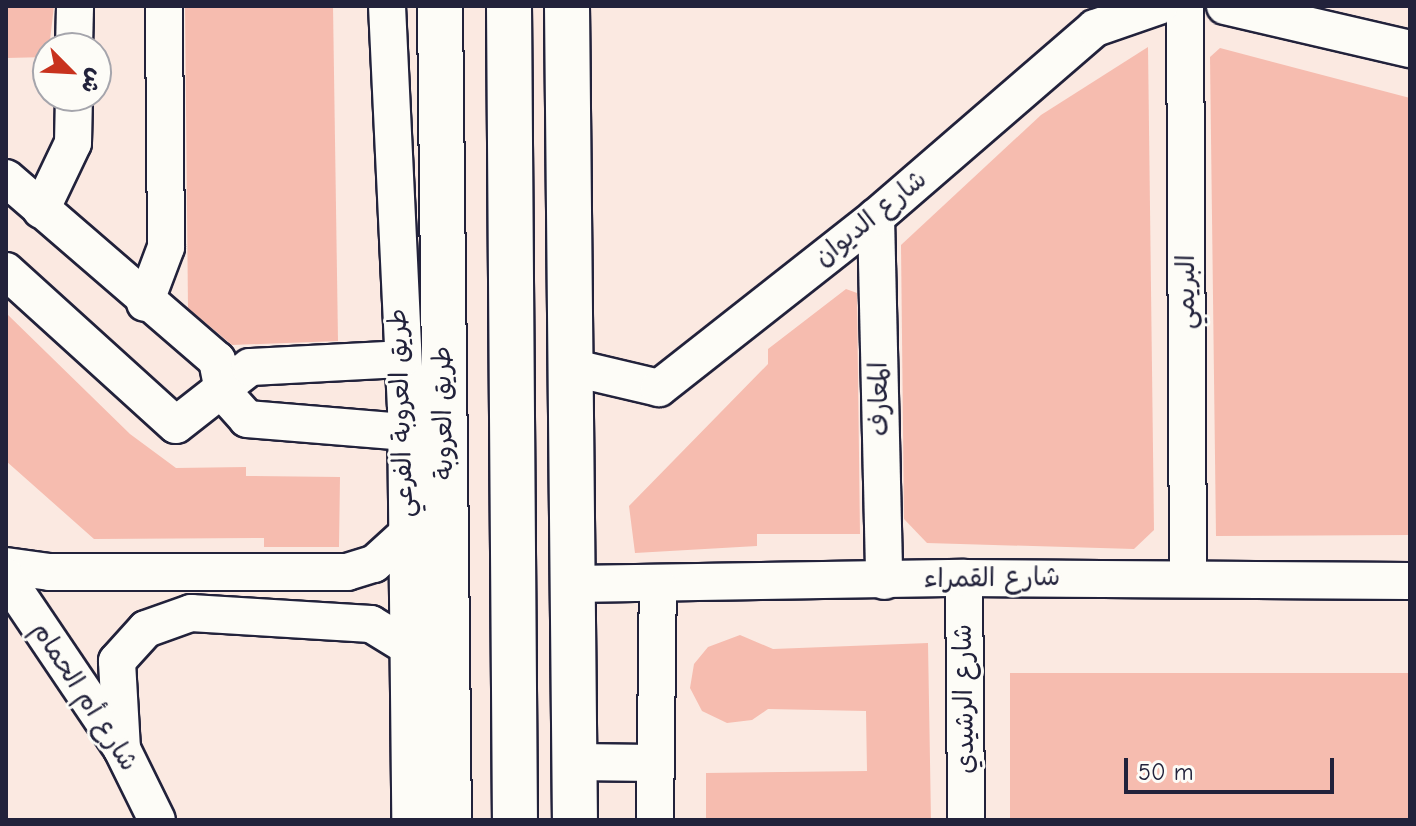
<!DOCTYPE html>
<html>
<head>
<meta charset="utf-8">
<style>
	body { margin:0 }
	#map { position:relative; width:1416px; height:826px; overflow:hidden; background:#fbe9e1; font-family:"Comic Neue","Playpen Sans Arabic",sans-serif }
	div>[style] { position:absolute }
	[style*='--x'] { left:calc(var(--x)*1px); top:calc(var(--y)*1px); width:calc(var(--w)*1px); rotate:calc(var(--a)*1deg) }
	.building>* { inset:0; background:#f6bcaf; transform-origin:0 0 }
	.roads { filter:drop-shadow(2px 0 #22223b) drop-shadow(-2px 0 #22223b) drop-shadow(0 2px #22223b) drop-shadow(0 -2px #22223b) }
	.minor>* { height:36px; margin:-18px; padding:0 18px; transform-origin:18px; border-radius:18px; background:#fdfcf7 }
	.major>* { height:44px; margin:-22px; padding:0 22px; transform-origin:22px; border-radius:22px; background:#fdfcf7 }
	span { translate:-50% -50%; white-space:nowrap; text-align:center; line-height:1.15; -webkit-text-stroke:6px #fdfcf7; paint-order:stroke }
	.street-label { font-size:26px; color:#22223b }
	.frame { position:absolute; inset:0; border:8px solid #22223b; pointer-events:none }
	.north { position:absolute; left:32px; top:32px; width:80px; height:80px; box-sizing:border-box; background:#fdfcf7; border:2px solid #a5a5ac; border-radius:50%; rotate:114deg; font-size:22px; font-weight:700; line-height:32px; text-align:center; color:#22223b }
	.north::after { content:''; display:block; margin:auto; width:28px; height:36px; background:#c8321e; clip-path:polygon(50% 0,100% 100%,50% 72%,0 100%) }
	.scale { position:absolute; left:1124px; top:758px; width:210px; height:36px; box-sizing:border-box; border:4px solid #22223b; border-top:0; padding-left:10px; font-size:24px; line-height:28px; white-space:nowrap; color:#22223b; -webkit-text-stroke:6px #fdfcf7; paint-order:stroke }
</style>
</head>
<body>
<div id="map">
	<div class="building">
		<div style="clip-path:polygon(6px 6px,54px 6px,48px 57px,6px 58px)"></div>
		<div style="clip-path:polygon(185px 6px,333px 6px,338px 341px,232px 345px,188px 308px)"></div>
		<div style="clip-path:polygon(1148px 47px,1154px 530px,1134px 549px,927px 543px,904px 519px,901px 245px,1041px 115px)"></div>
		<div style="clip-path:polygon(1220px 48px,1410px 98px,1410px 535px,1216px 536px,1210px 57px)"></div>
		<div style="clip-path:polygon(846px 289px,857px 293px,860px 534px,757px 534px,757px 546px,635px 553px,629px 506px,768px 364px,768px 349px)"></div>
		<div style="clip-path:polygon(6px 313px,130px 434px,176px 468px,246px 467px,246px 476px,340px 477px,339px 547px,264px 547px,264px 538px,94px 539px,6px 461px)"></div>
		<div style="clip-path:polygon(740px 635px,773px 649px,928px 643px,931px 820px,706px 820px,706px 773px,867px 771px,866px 711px,768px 709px,752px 720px,727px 723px,702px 711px,690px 688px,694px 664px,708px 647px)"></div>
		<div style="left:1410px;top:673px;width:147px;height:400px;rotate:90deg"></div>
	</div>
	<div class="roads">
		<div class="minor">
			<div style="--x:387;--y:6;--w:400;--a:87.3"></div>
			<div style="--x:406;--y:406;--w:414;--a:89.4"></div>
			<div style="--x:1185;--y:6;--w:571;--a:89.7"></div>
			<div style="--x:1225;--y:6;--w:190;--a:13.1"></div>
			<div style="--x:74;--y:48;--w:42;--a:-88.6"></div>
			<div style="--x:6;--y:178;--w:279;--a:40.8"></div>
			<div style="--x:217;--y:360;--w:33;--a:79"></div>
			<div style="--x:223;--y:392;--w:36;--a:48"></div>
			<div style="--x:247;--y:419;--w:160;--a:4.7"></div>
			<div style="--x:41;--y:210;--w:74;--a:-64.5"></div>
			<div style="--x:73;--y:143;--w:47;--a:-88.8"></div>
			<div style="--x:876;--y:217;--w:364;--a:88.7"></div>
			<div style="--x:6;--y:271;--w:229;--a:42.2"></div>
			<div style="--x:176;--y:425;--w:94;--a:-38.1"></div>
			<div style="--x:250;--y:367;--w:152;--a:-3"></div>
			<div style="--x:145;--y:303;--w:60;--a:-69.4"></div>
			<div style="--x:166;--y:247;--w:241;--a:-90.5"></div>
			<div style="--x:570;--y:367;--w:91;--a:13.3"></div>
			<div style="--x:659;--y:388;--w:276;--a:-38.2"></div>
			<div style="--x:876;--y:217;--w:289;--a:-40.8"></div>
			<div style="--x:1095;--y:28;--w:68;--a:-19"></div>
			<div style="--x:6;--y:566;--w:44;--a:7.8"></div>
			<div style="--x:50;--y:572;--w:297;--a:0"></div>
			<div style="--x:347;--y:572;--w:28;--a:-17"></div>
			<div style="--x:374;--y:564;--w:43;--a:-42.2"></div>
			<div style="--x:6;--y:577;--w:207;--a:56"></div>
			<div style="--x:122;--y:749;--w:79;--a:63.8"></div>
			<div style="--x:964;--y:578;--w:242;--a:89.5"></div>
			<div style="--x:573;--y:584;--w:391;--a:-0.9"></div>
			<div style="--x:964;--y:578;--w:446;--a:0.4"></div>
			<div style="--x:122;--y:749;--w:88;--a:-93.3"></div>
			<div style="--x:117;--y:661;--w:43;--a:-47.8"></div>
			<div style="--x:146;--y:629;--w:48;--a:-19.6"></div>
			<div style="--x:191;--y:613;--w:180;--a:3.5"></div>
			<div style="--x:371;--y:624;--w:42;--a:31.4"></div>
			<div style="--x:575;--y:762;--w:79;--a:0.7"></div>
			<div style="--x:655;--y:820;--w:235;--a:-89.3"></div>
		</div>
		<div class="major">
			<div style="--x:440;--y:6;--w:814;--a:89.37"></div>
			<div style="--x:509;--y:6;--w:814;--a:89.58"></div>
			<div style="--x:567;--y:6;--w:814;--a:89.44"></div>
		</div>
	</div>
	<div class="street-label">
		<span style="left:871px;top:219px;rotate:-39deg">شارع الديوان</span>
		<span style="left:1187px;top:292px;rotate:-90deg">البريمي</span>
		<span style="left:880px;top:399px;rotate:-91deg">المعارف</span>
		<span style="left:402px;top:413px;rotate:-92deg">طريق العروبة الفرعي</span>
		<span style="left:444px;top:413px;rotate:-91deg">طريق العروبة</span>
		<span style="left:992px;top:579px;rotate:-1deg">شارع القمراء</span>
		<span style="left:84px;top:697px;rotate:57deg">شارع أم الحمام</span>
		<span style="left:965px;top:699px;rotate:-91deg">شارع الرشيدي</span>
	</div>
	<div class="frame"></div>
	<div class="north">ش</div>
	<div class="scale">50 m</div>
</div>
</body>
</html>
